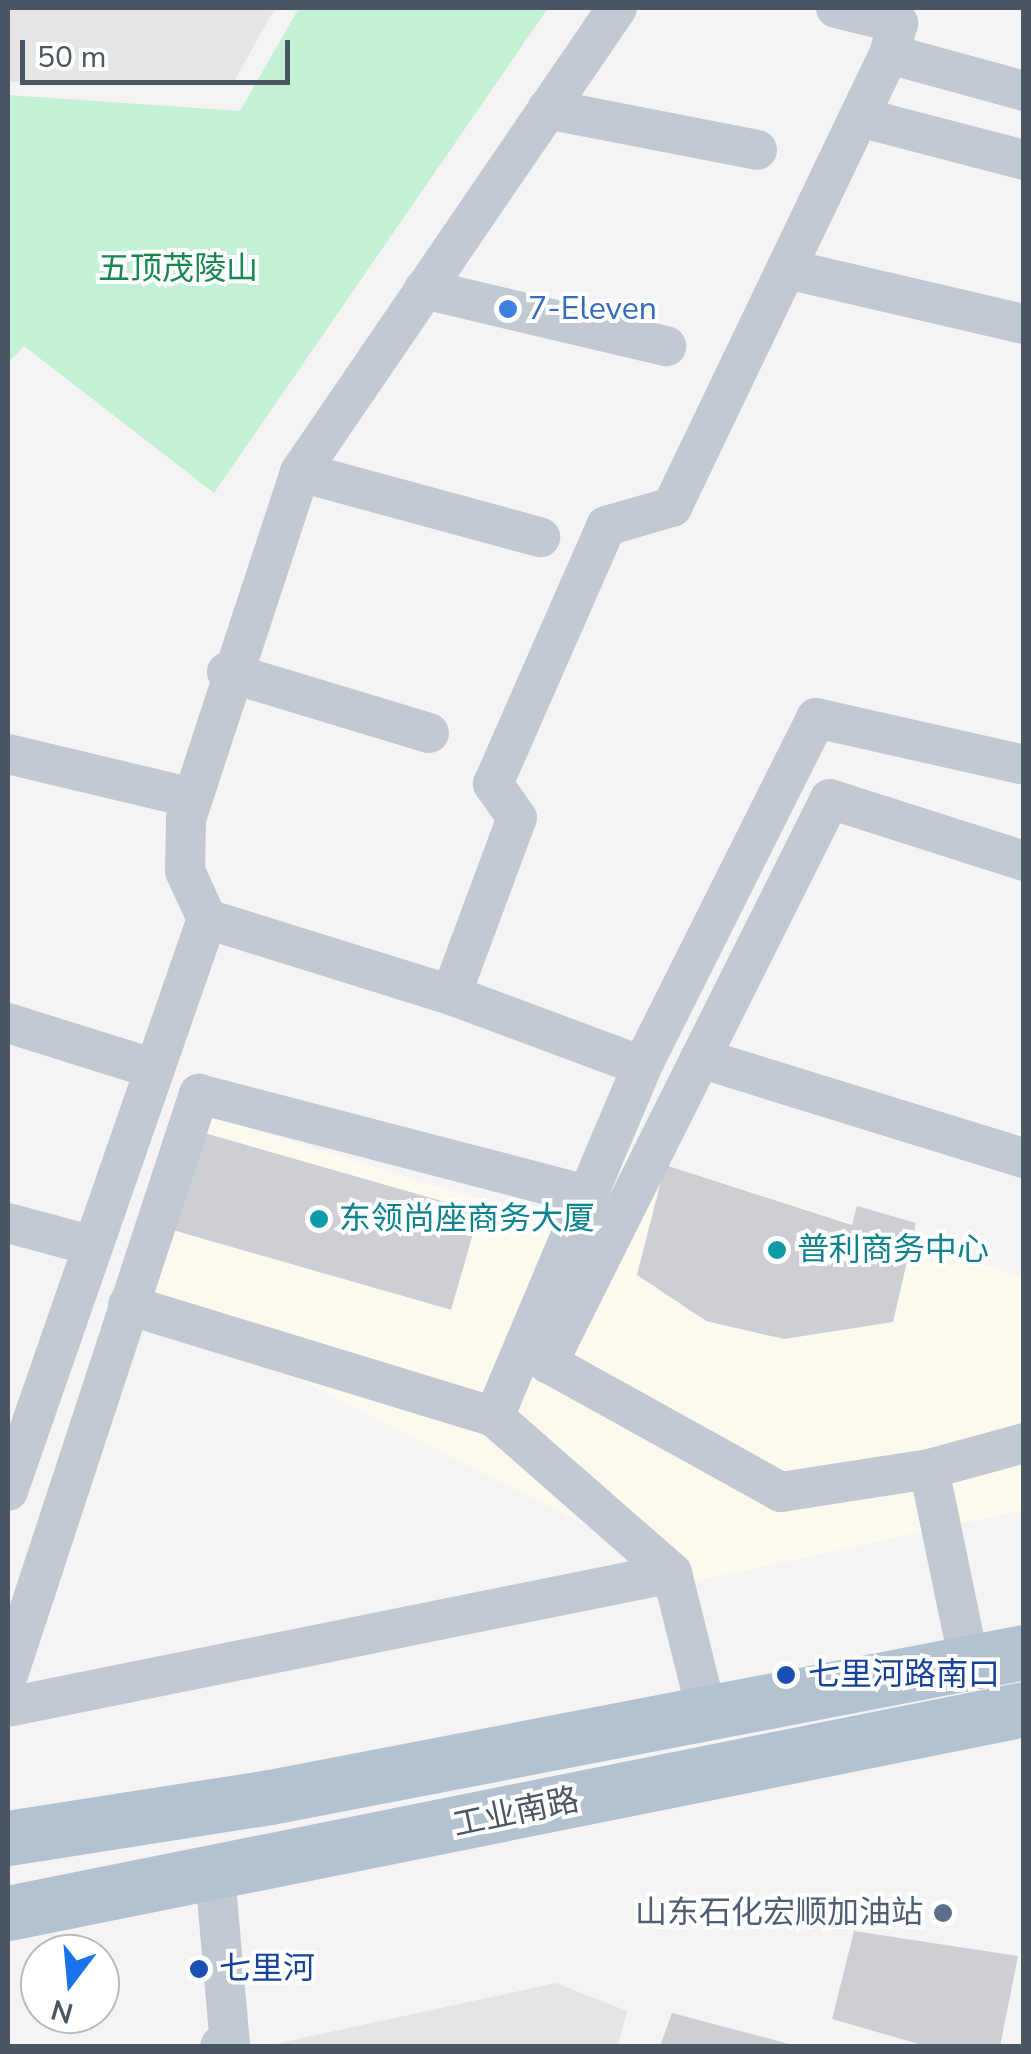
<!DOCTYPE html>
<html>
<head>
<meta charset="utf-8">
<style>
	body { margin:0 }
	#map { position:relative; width:1031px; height:2054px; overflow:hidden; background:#f5f3f3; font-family:"Nunito Sans","Noto Sans SC",sans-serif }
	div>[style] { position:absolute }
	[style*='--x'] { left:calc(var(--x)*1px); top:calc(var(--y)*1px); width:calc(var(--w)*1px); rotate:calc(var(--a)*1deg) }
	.commercial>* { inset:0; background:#fdf9ef }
	.education>* { inset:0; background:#e6e4e5 }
	.green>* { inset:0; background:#c3f1d5 }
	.building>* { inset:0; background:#cdcfd5; transform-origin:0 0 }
	.street>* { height:40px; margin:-20px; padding:0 20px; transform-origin:20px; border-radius:20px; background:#c1cad2 }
	.primary>* { height:55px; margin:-27.5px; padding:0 27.5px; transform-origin:27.5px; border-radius:27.5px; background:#b3c2d1 }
	.dots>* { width:28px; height:28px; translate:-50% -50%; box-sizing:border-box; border:5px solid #fff; border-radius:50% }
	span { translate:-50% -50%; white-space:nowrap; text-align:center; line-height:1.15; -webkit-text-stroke:8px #fff; paint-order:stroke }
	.park-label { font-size:32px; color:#17864f }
	.shop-label { font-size:32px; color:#366cbe }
	.left { translate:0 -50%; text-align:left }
	.culture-label { font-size:32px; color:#0d838f }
	.transit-label { font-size:32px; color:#164399 }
	.street-label { font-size:32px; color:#4a5661 }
	.service-label { font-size:32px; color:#4e5e75 }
	.right { translate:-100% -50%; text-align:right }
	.frame { position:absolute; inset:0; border:10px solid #4a5661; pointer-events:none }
	.north { position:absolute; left:20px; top:1934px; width:100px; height:100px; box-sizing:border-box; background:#fff; border:2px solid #b7bbc0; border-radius:50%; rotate:196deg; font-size:28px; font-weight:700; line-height:40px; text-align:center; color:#4a5661 }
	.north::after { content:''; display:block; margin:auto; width:35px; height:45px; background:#1a73e8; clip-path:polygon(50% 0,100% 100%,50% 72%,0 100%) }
	.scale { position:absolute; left:20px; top:40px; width:270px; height:45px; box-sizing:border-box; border:5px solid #4a5661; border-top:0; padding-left:12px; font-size:30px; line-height:35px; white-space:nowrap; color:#4a5661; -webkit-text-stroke:8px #fff; paint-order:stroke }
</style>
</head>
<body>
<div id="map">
	<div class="commercial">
		<div style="clip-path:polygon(187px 1109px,563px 1225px,601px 1145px,1023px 1277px,1023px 1510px,696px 1581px,135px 1296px)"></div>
	</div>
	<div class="education">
		<div style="clip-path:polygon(8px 8px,275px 8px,232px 85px,8px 82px)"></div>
		<div style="clip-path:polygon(556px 1983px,627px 2011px,618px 2046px,266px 2046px)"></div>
	</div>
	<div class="green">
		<div style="clip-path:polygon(299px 8px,548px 8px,214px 493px,24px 346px,8px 363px,8px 95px,240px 111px)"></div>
	</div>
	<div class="building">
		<div style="left:187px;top:1128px;width:304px;height:102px;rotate:16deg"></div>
		<div style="clip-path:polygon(665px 1165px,852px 1225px,857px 1206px,916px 1223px,893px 1322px,784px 1339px,706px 1321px,637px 1275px)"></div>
		<div style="clip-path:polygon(854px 1931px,1018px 1956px,1000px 2046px,926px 2046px,832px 2019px)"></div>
		<div style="clip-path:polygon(672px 2013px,793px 2045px,793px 2046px,660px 2046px)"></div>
	</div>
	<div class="street">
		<div style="--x:836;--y:8;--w:64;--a:13.6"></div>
		<div style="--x:898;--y:23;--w:32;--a:106"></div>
		<div style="--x:889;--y:54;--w:140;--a:15.3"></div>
		<div style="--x:547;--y:109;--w:214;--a:11"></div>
		<div style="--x:859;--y:117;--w:171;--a:14.6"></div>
		<div style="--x:787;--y:269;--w:243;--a:13.1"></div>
		<div style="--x:424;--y:289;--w:249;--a:13.3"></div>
		<div style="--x:300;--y:472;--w:249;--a:15.2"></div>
		<div style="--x:227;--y:672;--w:211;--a:16.8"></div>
		<div style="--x:8;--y:754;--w:189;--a:13.4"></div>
		<div style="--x:1024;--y:861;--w:204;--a:-162.3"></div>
		<div style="--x:830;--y:799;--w:631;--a:116.57"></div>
		<div style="--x:548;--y:1363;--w:266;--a:29"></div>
		<div style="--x:781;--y:1492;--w:150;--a:-8.8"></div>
		<div style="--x:929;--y:1469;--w:98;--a:-15.3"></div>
		<div style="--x:207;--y:919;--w:256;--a:17.3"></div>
		<div style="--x:8;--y:1023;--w:154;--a:17.4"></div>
		<div style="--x:700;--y:1058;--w:339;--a:17.2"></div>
		<div style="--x:642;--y:1066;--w:204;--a:-159.6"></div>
		<div style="--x:451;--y:995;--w:189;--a:-69.6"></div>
		<div style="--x:517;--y:818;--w:42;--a:-125.2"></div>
		<div style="--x:493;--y:784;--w:282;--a:-66.3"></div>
		<div style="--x:606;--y:526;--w:69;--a:-16.1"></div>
		<div style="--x:672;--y:507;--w:502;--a:-64.4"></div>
		<div style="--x:8;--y:1223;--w:88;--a:15.1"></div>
		<div style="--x:128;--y:1305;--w:383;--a:17"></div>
		<div style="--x:494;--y:1417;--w:237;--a:41.2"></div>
		<div style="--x:672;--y:1573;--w:148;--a:76"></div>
		<div style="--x:494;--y:1417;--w:381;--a:-67.1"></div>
		<div style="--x:642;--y:1066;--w:389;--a:-63.4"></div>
		<div style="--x:816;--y:718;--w:213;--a:12.7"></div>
		<div style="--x:929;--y:1469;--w:198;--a:78.3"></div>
		<div style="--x:8;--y:1491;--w:606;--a:-70.82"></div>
		<div style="--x:207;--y:919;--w:53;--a:-114.6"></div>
		<div style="--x:185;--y:871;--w:52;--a:-88.9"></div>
		<div style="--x:186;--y:819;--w:365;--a:-71.8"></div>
		<div style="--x:300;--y:472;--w:562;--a:-55.66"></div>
		<div style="--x:8;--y:1675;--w:612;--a:-71.8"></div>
		<div style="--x:199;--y:1094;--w:401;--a:14.6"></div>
		<div style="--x:8;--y:1707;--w:677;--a:-11.41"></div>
		<div style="--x:215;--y:1874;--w:171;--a:85"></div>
		<div style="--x:230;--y:2044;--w:10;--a:169"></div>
	</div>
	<div class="primary">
		<div style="--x:8;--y:1838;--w:265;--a:-8.9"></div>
		<div style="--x:270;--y:1797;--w:768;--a:-10.89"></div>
		<div style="--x:8;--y:1913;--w:1036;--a:-11.35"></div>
	</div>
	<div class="dots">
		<div style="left:508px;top:309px;background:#3f7fe0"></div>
		<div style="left:319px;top:1219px;background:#0f9aa8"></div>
		<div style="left:777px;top:1250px;background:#0f9aa8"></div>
		<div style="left:786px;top:1675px;background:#1a4fb4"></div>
		<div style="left:943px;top:1913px;background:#5c6f8a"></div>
		<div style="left:199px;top:1969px;background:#1a4fb4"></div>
	</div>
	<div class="park-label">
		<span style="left:178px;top:269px">五顶茂陵山</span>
	</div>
	<div class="shop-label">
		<span class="left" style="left:528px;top:309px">7-Eleven</span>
	</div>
	<div class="culture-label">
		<span class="left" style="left:339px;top:1219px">东领尚座商务大厦</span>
		<span class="left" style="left:797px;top:1250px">普利商务中心</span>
	</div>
	<div class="transit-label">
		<span class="left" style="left:808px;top:1675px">七里河路南口</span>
		<span class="left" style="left:219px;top:1969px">七里河</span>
	</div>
	<div class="street-label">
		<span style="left:516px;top:1813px;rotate:-12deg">工业南路</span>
	</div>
	<div class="service-label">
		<span class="right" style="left:923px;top:1913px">山东石化宏顺加油站</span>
	</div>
	<div class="frame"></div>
	<div class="north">N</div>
	<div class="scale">50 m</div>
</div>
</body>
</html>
